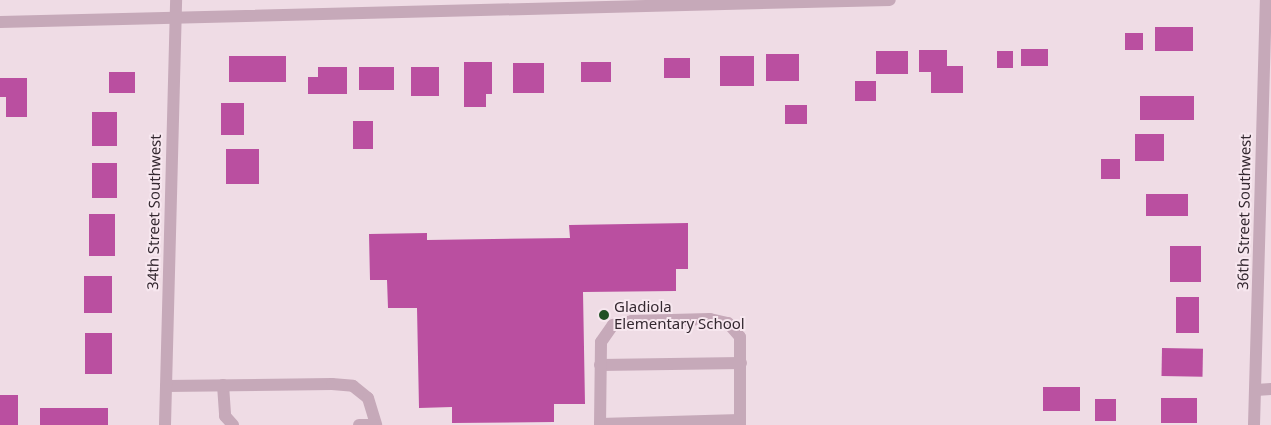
<!DOCTYPE html>
<html>
<head>
<meta charset="utf-8">
<style>
	body { margin:0 }
	#map { position:relative; width:1271px; height:425px; overflow:hidden; background:#efdce5; font-family:"Noto Sans",sans-serif }
	div>[style] { position:absolute }
	[style*='--x'] { left:calc(var(--x)*1px); top:calc(var(--y)*1px); width:calc(var(--w)*1px); rotate:calc(var(--a)*1deg) }
	.building>* { inset:0; background:#ba4fa0; transform-origin:0 0 }
	.minor>* { height:12px; margin:-6px; padding:0 6px; transform-origin:6px; border-radius:6px; background:#c6a9b9 }
	.dots>* { width:14px; height:14px; translate:-50% -50%; box-sizing:border-box; border:2px solid #f7e7ef; border-radius:50% }
	span { translate:-50% -50%; white-space:nowrap; text-align:center; line-height:1.15; -webkit-text-stroke:4px #f7e7ef; paint-order:stroke }
	.street-label { font-size:15px; color:#342830 }
	.poi-label { font-size:15px; color:#342830 }
	.left { translate:0 -50%; text-align:left }
</style>
</head>
<body>
<div id="map">
	<div class="building">
		<div style="left:1155px;top:27px;width:38px;height:24px"></div>
		<div style="left:1125px;top:33px;width:18px;height:17px"></div>
		<div style="left:1021px;top:49px;width:27px;height:17px"></div>
		<div style="clip-path:polygon(919px 50px,947px 50px,947px 66px,963px 66px,963px 93px,931px 93px,931px 72px,919px 72px)"></div>
		<div style="left:876px;top:51px;width:32px;height:23px"></div>
		<div style="left:997px;top:51px;width:16px;height:17px"></div>
		<div style="left:766px;top:54px;width:33px;height:27px"></div>
		<div style="left:229px;top:56px;width:57px;height:26px"></div>
		<div style="left:720px;top:56px;width:34px;height:30px"></div>
		<div style="left:664px;top:58px;width:26px;height:20px"></div>
		<div style="clip-path:polygon(464px 62px,492px 62px,492px 94px,486px 94px,486px 107px,464px 107px)"></div>
		<div style="left:581px;top:62px;width:30px;height:20px"></div>
		<div style="left:513px;top:63px;width:31px;height:30px"></div>
		<div style="clip-path:polygon(318px 67px,347px 67px,347px 94px,308px 94px,308px 77px,318px 77px)"></div>
		<div style="left:359px;top:67px;width:35px;height:23px"></div>
		<div style="left:411px;top:67px;width:28px;height:29px"></div>
		<div style="left:109px;top:72px;width:26px;height:21px"></div>
		<div style="clip-path:polygon(0 78px,27px 78px,27px 117px,6px 117px,6px 97px,0 97px)"></div>
		<div style="left:855px;top:81px;width:21px;height:20px"></div>
		<div style="left:1140px;top:96px;width:54px;height:24px"></div>
		<div style="left:221px;top:103px;width:23px;height:32px"></div>
		<div style="left:785px;top:105px;width:22px;height:19px"></div>
		<div style="left:92px;top:112px;width:25px;height:34px"></div>
		<div style="left:353px;top:121px;width:20px;height:28px"></div>
		<div style="left:1135px;top:134px;width:29px;height:27px"></div>
		<div style="left:226px;top:149px;width:33px;height:35px"></div>
		<div style="left:1101px;top:159px;width:19px;height:20px"></div>
		<div style="left:92px;top:163px;width:25px;height:35px"></div>
		<div style="left:1146px;top:194px;width:42px;height:22px"></div>
		<div style="left:89px;top:214px;width:26px;height:42px"></div>
		<div style="clip-path:polygon(688px 223px,688px 269px,676px 269px,676px 291px,583px 292px,585px 404px,554px 404px,554px 422px,452px 423px,452px 407px,419px 408px,417px 308px,388px 308px,387px 280px,370px 280px,369px 234px,427px 233px,427px 240px,570px 238px,569px 225px)"></div>
		<div style="left:1170px;top:246px;width:31px;height:36px"></div>
		<div style="left:84px;top:276px;width:28px;height:37px"></div>
		<div style="left:1176px;top:297px;width:23px;height:36px"></div>
		<div style="left:85px;top:333px;width:27px;height:41px"></div>
		<div style="left:1162px;top:348px;width:41px;height:28px;rotate:1deg"></div>
		<div style="left:1043px;top:387px;width:37px;height:24px"></div>
		<div style="left:0;top:395px;width:18px;height:30px"></div>
		<div style="left:1161px;top:398px;width:36px;height:25px"></div>
		<div style="left:1095px;top:399px;width:21px;height:22px"></div>
		<div style="left:40px;top:408px;width:68px;height:17px"></div>
	</div>
	<div class="minor">
		<div style="--x:0;--y:22;--w:890;--a:-1.42"></div>
		<div style="--x:600;--y:365;--w:141;--a:-0.8"></div>
		<div style="--x:223;--y:385;--w:31;--a:86"></div>
		<div style="--x:225;--y:416;--w:12;--a:48"></div>
		<div style="--x:166;--y:386;--w:166;--a:-0.7"></div>
		<div style="--x:332;--y:384;--w:21;--a:5"></div>
		<div style="--x:353;--y:386;--w:19;--a:39"></div>
		<div style="--x:368;--y:398;--w:28;--a:73"></div>
		<div style="--x:1256;--y:390;--w:15;--a:-4"></div>
		<div style="--x:600;--y:424;--w:140;--a:-1.6"></div>
		<div style="--x:165;--y:425;--w:425;--a:-88.5"></div>
		<div style="--x:359;--y:425;--w:16;--a:0"></div>
		<div style="--x:600;--y:425;--w:83;--a:-89.3"></div>
		<div style="--x:601;--y:342;--w:21;--a:-55"></div>
		<div style="--x:613;--y:325;--w:19;--a:-12"></div>
		<div style="--x:632;--y:321;--w:78;--a:-1.5"></div>
		<div style="--x:710;--y:319;--w:18;--a:13"></div>
		<div style="--x:728;--y:323;--w:18;--a:49"></div>
		<div style="--x:740;--y:337;--w:88;--a:90"></div>
		<div style="--x:1254;--y:425;--w:425;--a:-88.4"></div>
	</div>
	<div class="dots">
		<div style="left:604px;top:315px;background:#225125"></div>
	</div>
	<div class="street-label">
		<span style="left:154px;top:212px;rotate:-89deg">34th Street Southwest</span>
		<span style="left:1244px;top:212px;rotate:-89deg">36th Street Southwest</span>
	</div>
	<div class="poi-label">
		<span class="left" style="left:614px;top:315px">Gladiola<br>Elementary School</span>
	</div>
</div>
</body>
</html>
